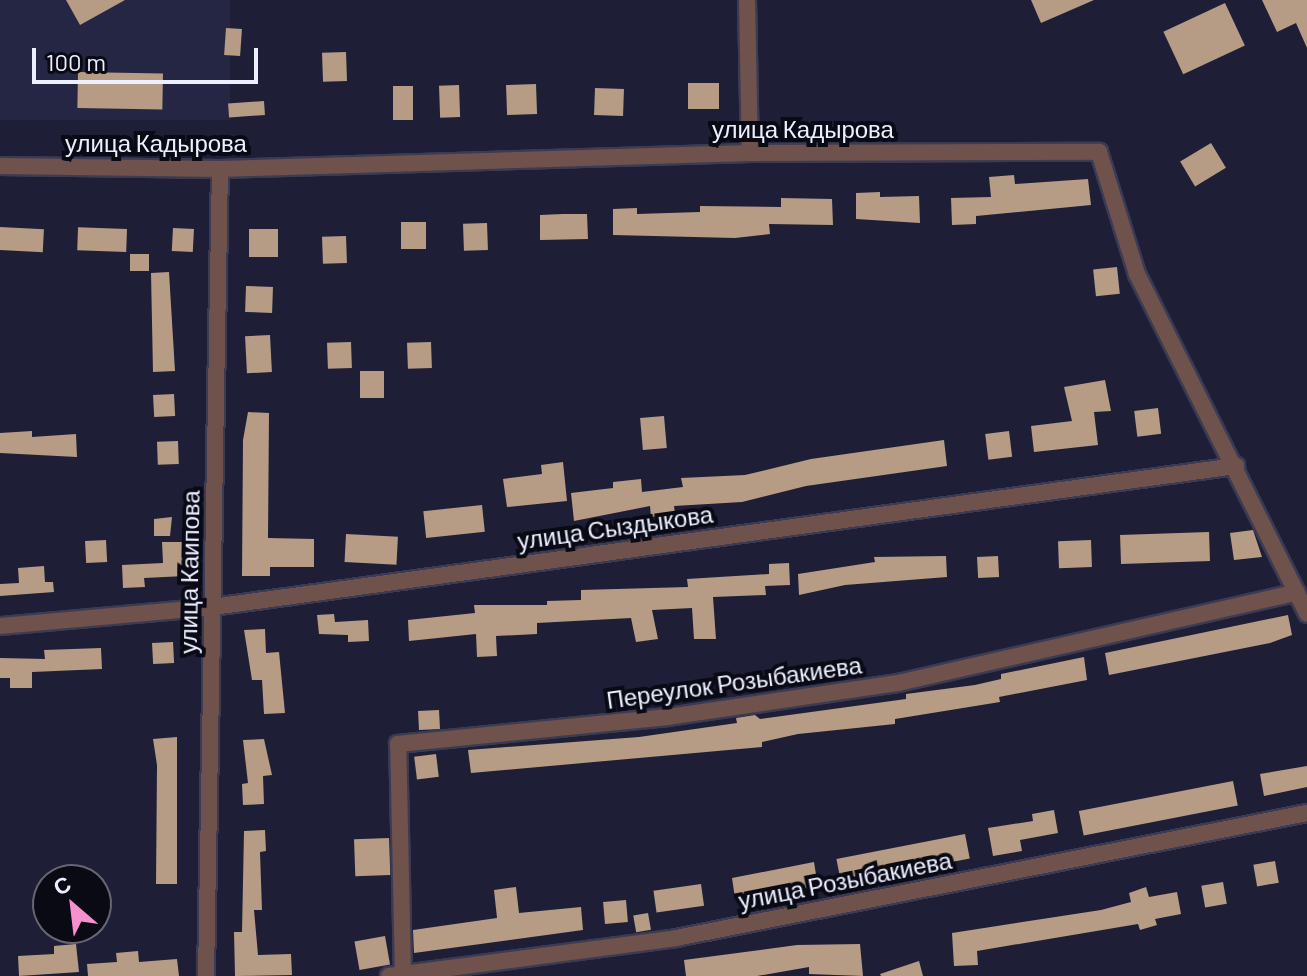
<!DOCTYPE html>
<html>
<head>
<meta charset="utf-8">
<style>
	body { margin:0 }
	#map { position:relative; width:1307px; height:976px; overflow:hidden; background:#1e1f37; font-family:Barlow,sans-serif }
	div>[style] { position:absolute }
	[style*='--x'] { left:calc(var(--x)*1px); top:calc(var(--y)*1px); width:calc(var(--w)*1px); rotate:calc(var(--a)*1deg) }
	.built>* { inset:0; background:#242644; transform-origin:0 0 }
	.building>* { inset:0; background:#b69c85; transform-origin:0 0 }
	.roads { filter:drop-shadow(2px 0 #3b3c53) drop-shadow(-2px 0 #3b3c53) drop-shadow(0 2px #3b3c53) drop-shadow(0 -2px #3b3c53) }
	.street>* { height:16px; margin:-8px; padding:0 8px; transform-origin:8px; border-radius:8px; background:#6f524c }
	span { translate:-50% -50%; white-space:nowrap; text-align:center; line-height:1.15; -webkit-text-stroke:8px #0a0a15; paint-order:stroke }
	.street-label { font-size:24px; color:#ecefff }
	.north { position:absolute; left:32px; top:864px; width:80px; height:80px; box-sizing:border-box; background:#0a0a15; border:2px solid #646673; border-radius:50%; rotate:332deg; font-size:22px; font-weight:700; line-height:32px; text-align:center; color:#ecefff }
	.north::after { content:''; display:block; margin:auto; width:28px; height:36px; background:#f790ce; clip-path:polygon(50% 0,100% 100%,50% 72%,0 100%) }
	.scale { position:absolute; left:32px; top:48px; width:226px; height:36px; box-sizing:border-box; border:4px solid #ecefff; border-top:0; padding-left:10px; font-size:24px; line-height:28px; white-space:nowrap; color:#ecefff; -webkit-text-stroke:6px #0a0a15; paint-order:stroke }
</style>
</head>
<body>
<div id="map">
	<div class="built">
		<div style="left:0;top:0;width:230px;height:120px"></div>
	</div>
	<div class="building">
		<div style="clip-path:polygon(66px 0,125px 0,80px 25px)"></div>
		<div style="clip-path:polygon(1031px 0,1094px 0,1041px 23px)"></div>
		<div style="clip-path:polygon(1262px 0,1307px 0,1307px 48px,1296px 23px,1277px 32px)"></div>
		<div style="left:1225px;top:3px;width:47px;height:68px;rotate:65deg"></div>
		<div style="left:226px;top:28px;width:16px;height:27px;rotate:4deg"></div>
		<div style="left:346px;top:52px;width:29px;height:24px;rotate:88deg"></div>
		<div style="left:78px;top:72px;width:85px;height:36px;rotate:1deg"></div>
		<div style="left:719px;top:83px;width:26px;height:31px;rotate:90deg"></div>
		<div style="left:536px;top:84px;width:30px;height:30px;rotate:88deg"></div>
		<div style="left:459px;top:85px;width:32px;height:20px;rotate:88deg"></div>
		<div style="left:393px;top:86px;width:20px;height:34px"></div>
		<div style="left:595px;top:88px;width:29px;height:27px;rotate:2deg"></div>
		<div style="left:264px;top:101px;width:14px;height:36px;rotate:86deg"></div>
		<div style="left:1211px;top:143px;width:29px;height:36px;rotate:59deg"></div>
		<div style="clip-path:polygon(1014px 175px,1015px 184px,1088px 179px,1091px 205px,976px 216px,976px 224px,952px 225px,951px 198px,991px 197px,989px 177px)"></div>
		<div style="clip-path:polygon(880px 192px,880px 197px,919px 196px,920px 223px,856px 219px,856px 193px)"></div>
		<div style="clip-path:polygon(781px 198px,832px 199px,833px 225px,769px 224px,770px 234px,735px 238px,613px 235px,613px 209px,637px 208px,637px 214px,700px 212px,700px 206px,781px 207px)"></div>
		<div style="clip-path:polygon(563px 214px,587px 214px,588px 239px,540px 240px,540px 215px)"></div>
		<div style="left:426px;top:222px;width:27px;height:25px;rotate:90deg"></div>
		<div style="left:487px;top:223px;width:27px;height:24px;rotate:88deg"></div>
		<div style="left:0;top:227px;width:44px;height:23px;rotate:3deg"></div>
		<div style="left:173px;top:228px;width:21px;height:23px;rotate:3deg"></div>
		<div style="left:127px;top:229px;width:23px;height:49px;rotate:92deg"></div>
		<div style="left:249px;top:229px;width:29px;height:28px"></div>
		<div style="left:346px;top:236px;width:27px;height:24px;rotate:88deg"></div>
		<div style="left:130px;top:254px;width:19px;height:17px"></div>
		<div style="left:1117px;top:267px;width:27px;height:24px;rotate:84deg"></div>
		<div style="clip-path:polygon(169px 272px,175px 371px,153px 372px,151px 273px)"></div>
		<div style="left:246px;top:286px;width:27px;height:26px;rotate:2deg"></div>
		<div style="left:270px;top:335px;width:37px;height:25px;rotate:87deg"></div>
		<div style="left:351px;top:342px;width:26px;height:24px;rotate:88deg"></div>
		<div style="left:431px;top:342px;width:26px;height:24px;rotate:88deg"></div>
		<div style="left:360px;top:371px;width:24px;height:27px"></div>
		<div style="clip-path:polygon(1105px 380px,1111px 411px,1094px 412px,1098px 445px,1034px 452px,1031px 426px,1072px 421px,1064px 387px)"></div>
		<div style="left:174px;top:394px;width:22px;height:21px;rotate:87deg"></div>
		<div style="left:1158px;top:408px;width:26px;height:24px;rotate:83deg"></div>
		<div style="clip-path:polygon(248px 412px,269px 413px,268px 538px,314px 539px,314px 567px,270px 567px,270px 576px,242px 576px,243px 440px)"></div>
		<div style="left:664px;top:416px;width:32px;height:24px;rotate:85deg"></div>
		<div style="clip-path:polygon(32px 431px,32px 437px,76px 434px,77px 457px,0 453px,0 433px)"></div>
		<div style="left:1009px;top:431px;width:26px;height:24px;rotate:83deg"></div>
		<div style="clip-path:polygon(944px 440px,947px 466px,806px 486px,742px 502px,674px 506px,675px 514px,651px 517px,650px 506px,574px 521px,571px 493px,613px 488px,613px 482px,641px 479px,642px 492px,683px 487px,681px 478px,745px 475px,811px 459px)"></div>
		<div style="left:178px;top:441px;width:23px;height:21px;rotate:88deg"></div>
		<div style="clip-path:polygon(563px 462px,567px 501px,507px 507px,503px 479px,542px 474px,541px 465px)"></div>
		<div style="left:482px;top:505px;width:27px;height:59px;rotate:84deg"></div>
		<div style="clip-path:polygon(172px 517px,170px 536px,154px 536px,154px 519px)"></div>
		<div style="clip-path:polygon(1253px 530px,1262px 557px,1234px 560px,1230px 533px)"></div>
		<div style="left:1209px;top:532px;width:29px;height:89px;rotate:88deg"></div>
		<div style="left:346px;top:534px;width:52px;height:28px;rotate:3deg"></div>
		<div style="left:106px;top:540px;width:22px;height:21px;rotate:87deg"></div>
		<div style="left:1091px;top:540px;width:27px;height:33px;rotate:88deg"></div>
		<div style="clip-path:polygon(162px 542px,184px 542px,185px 576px,144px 578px,145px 587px,123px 588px,122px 565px,163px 563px)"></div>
		<div style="clip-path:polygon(946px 556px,947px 577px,845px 585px,799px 595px,798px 574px,875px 562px,874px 557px)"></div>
		<div style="left:998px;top:556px;width:21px;height:21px;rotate:87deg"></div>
		<div style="clip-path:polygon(789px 563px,790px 585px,765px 586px,766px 595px,713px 597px,716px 639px,694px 639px,692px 608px,652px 610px,658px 639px,636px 642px,631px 618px,537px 623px,537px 634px,496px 636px,497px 656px,477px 657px,476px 634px,409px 641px,408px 620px,475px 613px,474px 605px,547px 605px,547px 601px,581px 600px,581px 590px,688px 587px,687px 579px,769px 574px,769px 564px)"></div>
		<div style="clip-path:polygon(44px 566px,45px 582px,53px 582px,54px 592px,0 596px,0 584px,19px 583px,18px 568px)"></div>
		<div style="clip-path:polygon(334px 614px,335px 622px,368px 620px,369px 641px,348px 642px,348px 635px,319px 634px,317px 615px)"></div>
		<div style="clip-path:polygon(1288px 615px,1292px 635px,1270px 643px,1109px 675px,1105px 653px)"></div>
		<div style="clip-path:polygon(265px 629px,266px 653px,279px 652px,285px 713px,264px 714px,262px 680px,252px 680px,244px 630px)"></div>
		<div style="left:173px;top:642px;width:21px;height:21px;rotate:87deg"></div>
		<div style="clip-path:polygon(101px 648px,102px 669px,32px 672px,32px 688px,10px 688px,10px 678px,0 678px,0 658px,45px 659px,44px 650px)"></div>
		<div style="clip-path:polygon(1084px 657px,1087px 680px,999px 697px,1000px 702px,895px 719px,895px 724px,798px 734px,762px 742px,762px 747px,471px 773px,468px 750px,639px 737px,737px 723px,736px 718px,755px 715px,760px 719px,906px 699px,906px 694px,975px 685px,1001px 679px,1001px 674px)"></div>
		<div style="left:439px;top:710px;width:19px;height:21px;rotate:87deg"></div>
		<div style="clip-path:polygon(177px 737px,177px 884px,156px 884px,157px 765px,153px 739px)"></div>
		<div style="clip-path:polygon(264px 739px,272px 775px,263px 776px,264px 804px,243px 805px,242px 784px,248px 783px,243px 740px)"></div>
		<div style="left:436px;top:754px;width:23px;height:22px;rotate:83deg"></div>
		<div style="clip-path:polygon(1307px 766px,1307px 787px,1264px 796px,1260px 774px)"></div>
		<div style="left:1233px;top:781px;width:25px;height:157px;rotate:79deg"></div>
		<div style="clip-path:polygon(1054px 810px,1058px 833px,1020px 840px,1022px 851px,993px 856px,988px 828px,1033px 821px,1032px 814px)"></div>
		<div style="clip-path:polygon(265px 830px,266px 851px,260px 852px,262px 910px,254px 910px,258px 955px,291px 954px,292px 975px,235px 976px,234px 932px,242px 932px,244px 831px)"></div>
		<div style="left:965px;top:834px;width:25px;height:131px;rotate:79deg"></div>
		<div style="left:389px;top:838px;width:37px;height:35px;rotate:88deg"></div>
		<div style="left:1275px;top:861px;width:22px;height:22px;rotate:80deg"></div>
		<div style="clip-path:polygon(814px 862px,818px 887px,762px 893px,764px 904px,749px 907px,747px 895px,735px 898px,732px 878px)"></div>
		<div style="left:1223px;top:882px;width:22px;height:22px;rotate:80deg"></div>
		<div style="left:701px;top:884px;width:22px;height:48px;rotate:82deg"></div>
		<div style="clip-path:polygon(516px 887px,519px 913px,581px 907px,583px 930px,414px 953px,413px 930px,497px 918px,494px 890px)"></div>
		<div style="clip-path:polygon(1146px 887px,1149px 897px,1177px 892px,1181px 914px,1155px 919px,1157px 925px,1140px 930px,1138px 924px,977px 951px,978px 965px,954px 966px,952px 933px,1101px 910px,1131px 902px,1129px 893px)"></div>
		<div style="left:626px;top:900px;width:22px;height:23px;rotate:85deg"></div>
		<div style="left:648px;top:913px;width:17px;height:15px;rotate:80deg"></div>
		<div style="left:385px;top:936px;width:29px;height:31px;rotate:80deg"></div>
		<div style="clip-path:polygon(76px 944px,79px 972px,19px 976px,18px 956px,54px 954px,54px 946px)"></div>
		<div style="clip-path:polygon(860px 944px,863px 976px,809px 974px,809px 967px,757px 976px,686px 976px,684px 960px,797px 945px)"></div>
		<div style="clip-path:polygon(138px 951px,139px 962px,177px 959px,179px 976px,88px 976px,87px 964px,117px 962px,116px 953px)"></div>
		<div style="clip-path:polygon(919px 961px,923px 976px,881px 976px,880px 974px)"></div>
	</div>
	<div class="roads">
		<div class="street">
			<div style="--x:747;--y:0;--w:153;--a:88.9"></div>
			<div style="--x:0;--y:166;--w:220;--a:0.8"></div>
			<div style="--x:220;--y:169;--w:530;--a:-1.73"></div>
			<div style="--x:750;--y:153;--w:349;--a:-0.2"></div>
			<div style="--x:1099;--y:152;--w:128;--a:72.7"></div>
			<div style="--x:1137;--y:274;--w:380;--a:63.4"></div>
			<div style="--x:0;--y:626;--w:214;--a:-5.1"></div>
			<div style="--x:213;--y:607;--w:1033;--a:-7.85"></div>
			<div style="--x:403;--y:974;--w:230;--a:-91.2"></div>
			<div style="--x:398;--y:744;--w:271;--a:-5.7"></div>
			<div style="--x:668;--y:717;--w:232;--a:-8.4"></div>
			<div style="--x:898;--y:683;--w:409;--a:-12.8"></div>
			<div style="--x:206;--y:976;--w:807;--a:-89.01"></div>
			<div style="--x:389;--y:976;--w:290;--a:-7.5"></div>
			<div style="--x:676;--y:938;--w:643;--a:-11.21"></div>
		</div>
	</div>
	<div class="street-label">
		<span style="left:803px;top:129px">улица Кадырова</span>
		<span style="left:156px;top:143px">улица Кадырова</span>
		<span style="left:615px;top:527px;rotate:-8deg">улица Сыздыкова</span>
		<span style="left:189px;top:572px;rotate:-89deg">улица Каипова</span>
		<span style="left:734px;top:682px;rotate:-8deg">Переулок Розыбакиева</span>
		<span style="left:845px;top:880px;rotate:-11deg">улица Розыбакиева</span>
	</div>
	<div class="north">С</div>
	<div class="scale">100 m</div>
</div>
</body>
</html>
